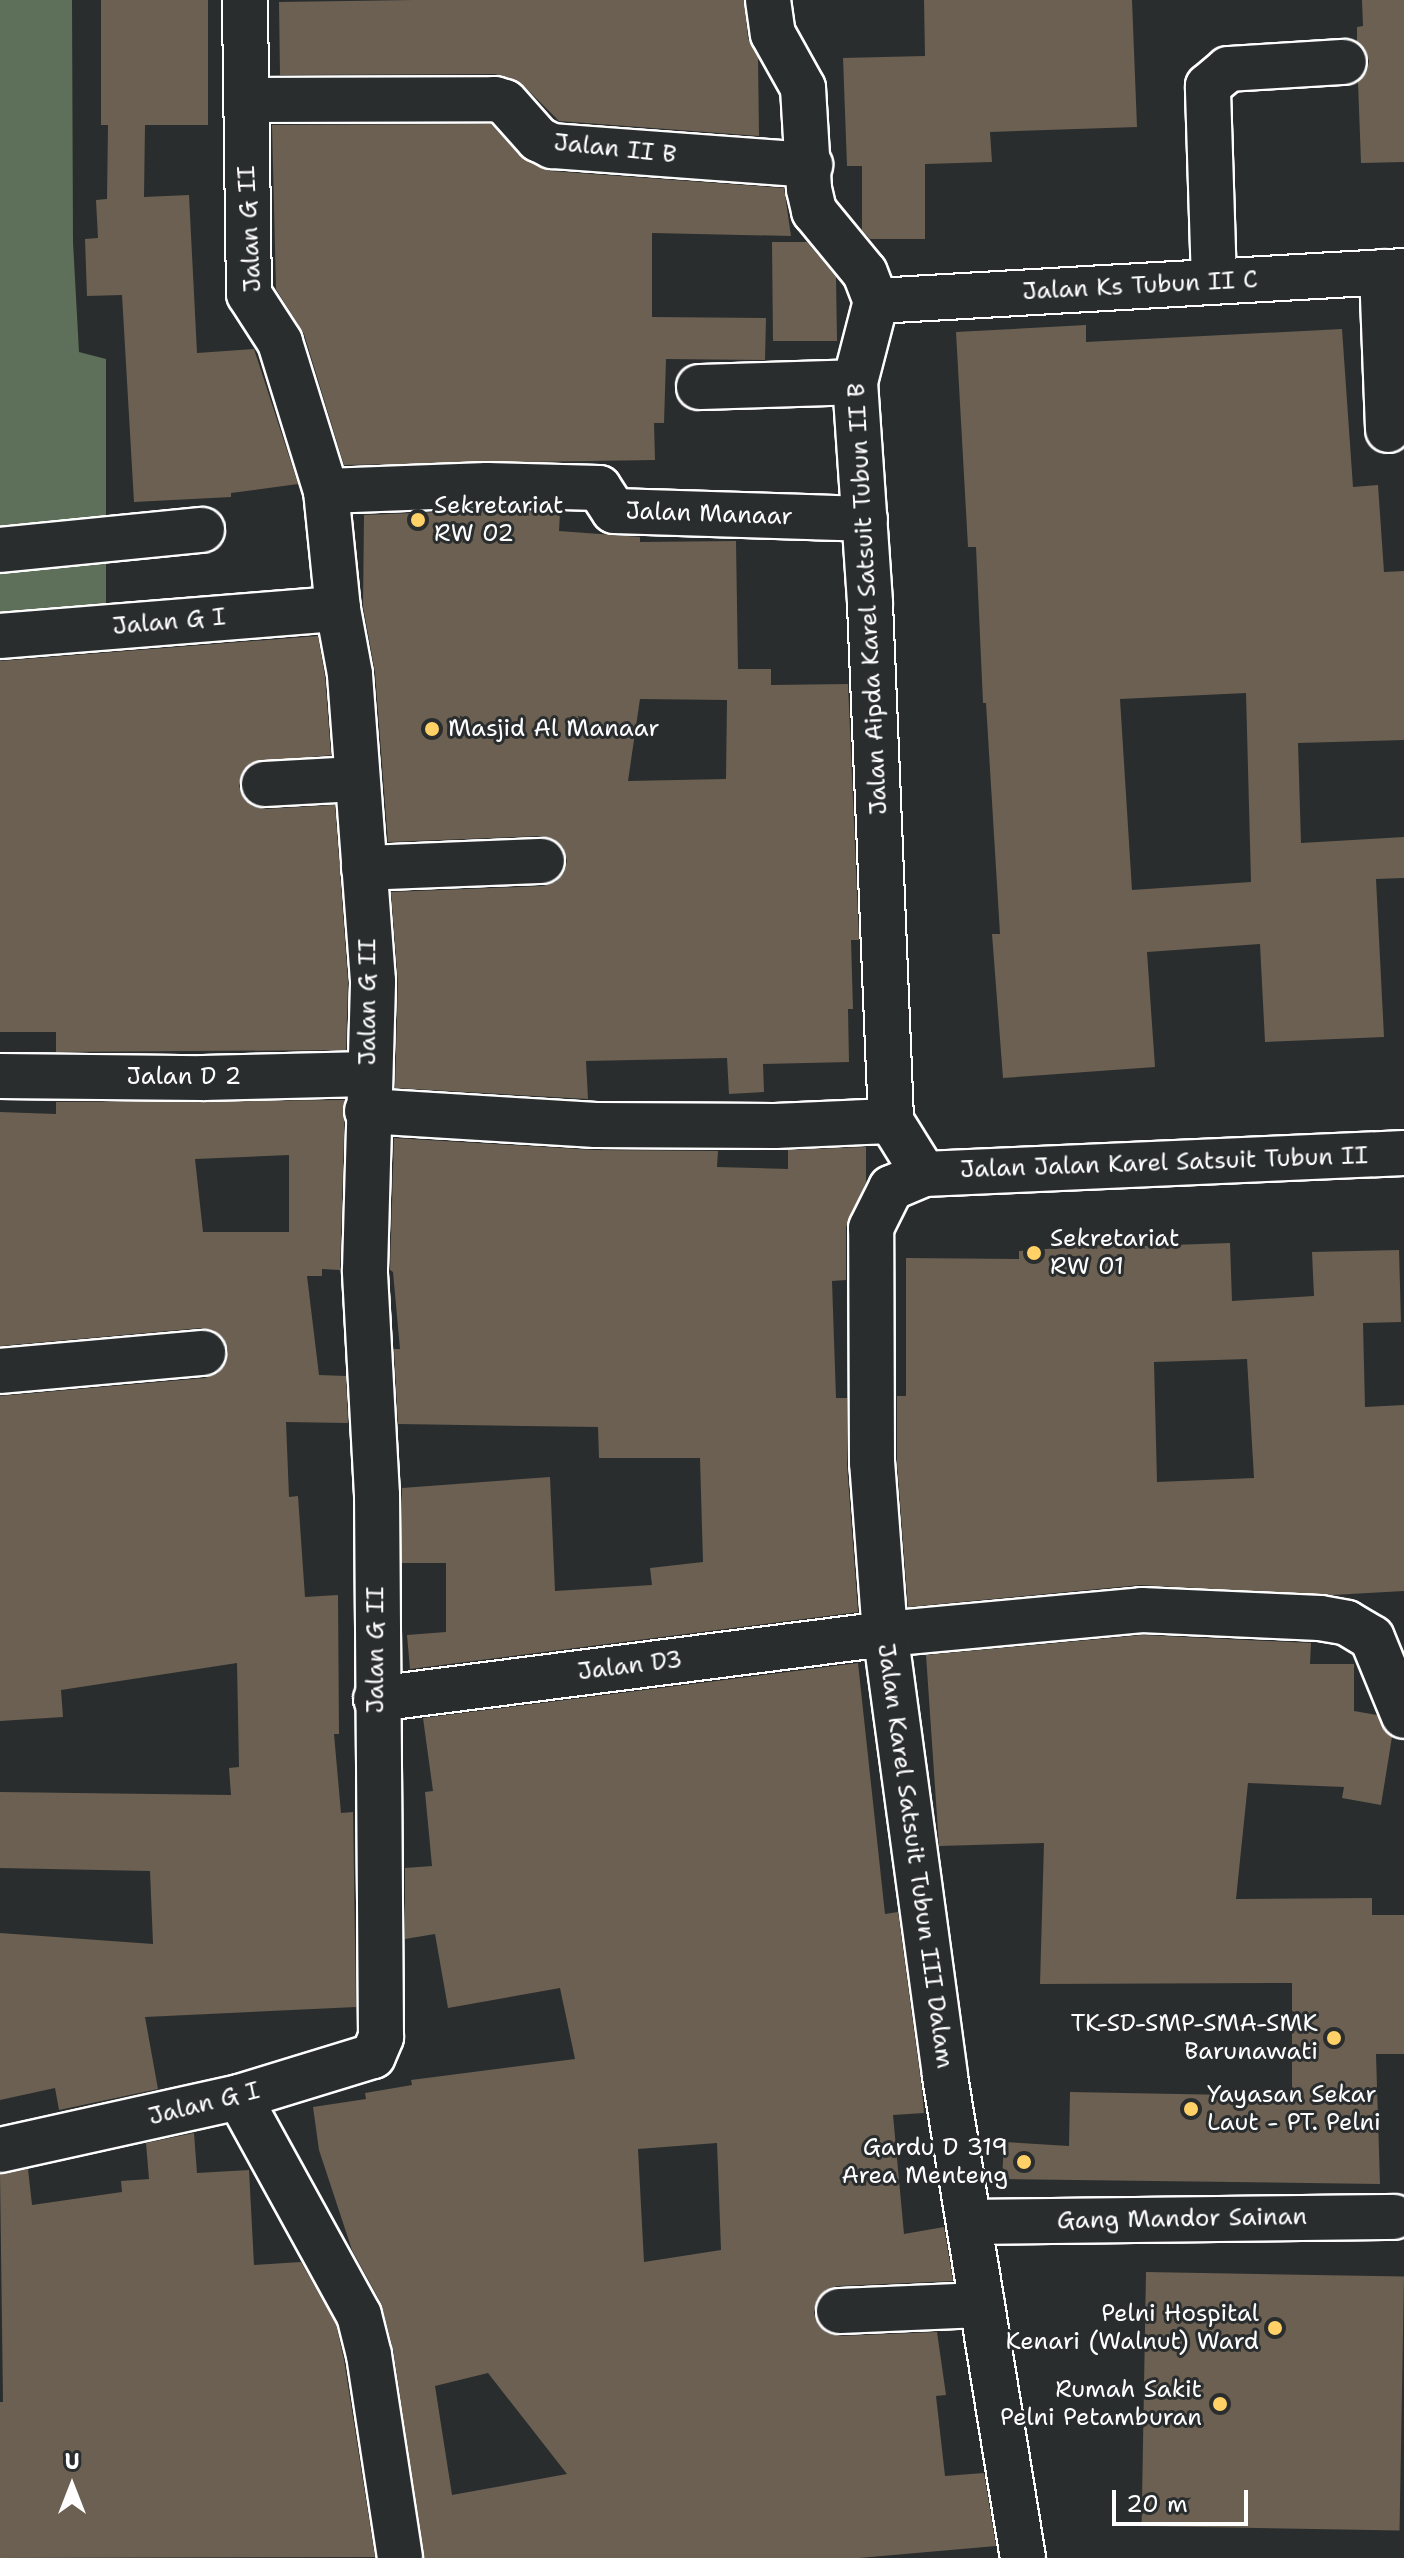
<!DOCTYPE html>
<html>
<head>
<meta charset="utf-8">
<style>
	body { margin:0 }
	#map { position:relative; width:1404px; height:2558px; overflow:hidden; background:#2a2d2e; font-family:"Shantell Sans",sans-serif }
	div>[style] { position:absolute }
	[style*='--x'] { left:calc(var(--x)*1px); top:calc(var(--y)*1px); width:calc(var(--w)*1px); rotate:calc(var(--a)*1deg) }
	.green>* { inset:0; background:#5e7059 }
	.building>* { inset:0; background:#6b6052; transform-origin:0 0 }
	.roads { filter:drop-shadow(2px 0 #fff) drop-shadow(-2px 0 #fff) drop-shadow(0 2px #fff) drop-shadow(0 -2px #fff) }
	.minor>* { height:44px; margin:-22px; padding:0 22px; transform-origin:22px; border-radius:22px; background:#2a2d2e }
	.dots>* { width:22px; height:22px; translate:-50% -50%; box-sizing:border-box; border:4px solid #2a2d2e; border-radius:50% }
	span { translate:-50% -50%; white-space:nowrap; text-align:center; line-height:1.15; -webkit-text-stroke:6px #2a2d2e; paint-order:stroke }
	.street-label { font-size:24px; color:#fff }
	.poi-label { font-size:24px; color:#fff }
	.left { translate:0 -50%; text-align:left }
	.right { translate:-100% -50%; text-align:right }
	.north { position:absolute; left:32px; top:2446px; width:80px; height:80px; -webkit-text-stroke:6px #2a2d2e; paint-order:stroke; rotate:0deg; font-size:22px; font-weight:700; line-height:32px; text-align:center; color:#fff }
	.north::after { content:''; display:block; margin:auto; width:28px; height:36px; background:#fff; clip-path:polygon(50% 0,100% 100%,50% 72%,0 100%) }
	.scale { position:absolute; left:1112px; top:2490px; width:136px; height:36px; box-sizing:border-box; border:4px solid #fff; border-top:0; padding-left:10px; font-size:24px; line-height:28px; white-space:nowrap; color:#fff; -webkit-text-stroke:6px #2a2d2e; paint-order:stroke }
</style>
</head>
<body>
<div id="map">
	<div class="green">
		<div style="clip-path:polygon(0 0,72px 0,73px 242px,79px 352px,106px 359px,106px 616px,0 619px)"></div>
	</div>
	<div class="building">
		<div style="clip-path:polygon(101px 0,208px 0,208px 125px,145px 125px,144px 197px,189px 195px,197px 353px,254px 349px,298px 484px,231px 493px,231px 497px,134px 502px,122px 295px,87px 296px,85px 239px,98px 238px,96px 200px,107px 199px,108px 125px,101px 125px)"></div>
		<div style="clip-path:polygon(413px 0,744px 0,748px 38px,758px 58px,759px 136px,559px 121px,523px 85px,495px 74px,280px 75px,279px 2px)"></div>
		<div style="clip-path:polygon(924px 0,1132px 0,1137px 127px,990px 132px,992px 162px,925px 164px,925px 239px,870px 239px,862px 230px,862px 166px,847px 166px,843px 58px,925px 56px)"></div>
		<div style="clip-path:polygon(1362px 0,1404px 0,1404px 162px,1361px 163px,1358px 82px,1367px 72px,1369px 61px,1365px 49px,1357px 41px,1357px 27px,1363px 26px)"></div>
		<div style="clip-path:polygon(491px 124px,520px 156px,550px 171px,784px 188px,791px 236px,652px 233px,652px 317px,766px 318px,765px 360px,666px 359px,664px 423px,654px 423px,655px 460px,344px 465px,304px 334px,276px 289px,272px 125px)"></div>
		<div style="clip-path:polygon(772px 242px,807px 242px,836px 277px,837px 341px,773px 341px)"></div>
		<div style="clip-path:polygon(evenodd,1086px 325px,1086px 342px,1342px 329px,1353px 487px,1378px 485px,1384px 572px,1404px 571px,1404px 740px,1298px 743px,1301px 843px,1404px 837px,1404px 878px,1376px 879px,1384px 1037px,1265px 1042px,1260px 944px,1147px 952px,1155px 1067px,1003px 1078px,992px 934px,1000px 934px,986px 703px,983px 703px,976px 547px,968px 547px,956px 332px,1086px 325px,1246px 693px,1251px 882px,1132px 890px,1120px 699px,1246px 693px)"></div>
		<div style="clip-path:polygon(evenodd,487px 510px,560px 512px,559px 531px,640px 537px,640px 542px,736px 541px,738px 669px,771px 669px,771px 685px,848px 684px,859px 940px,851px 940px,853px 1009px,848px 1009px,849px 1062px,763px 1064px,764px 1092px,729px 1094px,727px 1058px,586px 1061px,588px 1099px,395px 1088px,398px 982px,391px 892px,543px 886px,556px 882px,564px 873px,567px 861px,563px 847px,554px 839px,542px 836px,388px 842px,375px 672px,363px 606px,364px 515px,487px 510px,640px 699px,727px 700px,726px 779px,628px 781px,640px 699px)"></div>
		<div style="clip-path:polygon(318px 636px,325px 677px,331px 755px,251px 763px,242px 772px,239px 786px,244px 798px,252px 806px,265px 809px,335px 805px,348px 982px,346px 1050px,56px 1052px,56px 1032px,0 1032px,0 661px)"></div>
		<div style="clip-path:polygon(evenodd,345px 1100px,340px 1270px,322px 1269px,322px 1276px,307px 1276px,319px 1375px,346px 1376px,348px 1423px,286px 1422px,289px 1497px,298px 1496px,305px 1597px,338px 1595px,339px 1734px,334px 1734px,341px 1813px,353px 1812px,356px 2007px,145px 2017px,158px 2089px,59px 2110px,55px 2088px,0 2100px,0 1933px,153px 1944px,150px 1871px,0 1868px,0 1792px,231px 1795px,229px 1768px,239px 1767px,237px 1663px,61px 1690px,63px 1717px,0 1721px,0 1396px,205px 1378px,218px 1373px,225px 1364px,228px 1352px,223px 1338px,213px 1330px,201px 1328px,0 1346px,0 1112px,56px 1114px,56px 1102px,345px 1100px,289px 1155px,289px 1232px,203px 1232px,195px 1159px,289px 1155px)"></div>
		<div style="clip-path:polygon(394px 1138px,594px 1150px,718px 1151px,717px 1167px,788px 1169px,788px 1150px,866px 1147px,866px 1182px,846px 1227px,846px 1280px,832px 1281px,836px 1398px,847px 1398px,847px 1465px,858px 1612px,410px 1669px,407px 1635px,446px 1632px,446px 1563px,402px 1563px,402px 1488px,550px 1477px,555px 1591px,652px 1585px,650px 1568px,703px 1562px,700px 1458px,599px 1458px,598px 1427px,398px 1424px,394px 1349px,400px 1349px,393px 1272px,390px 1270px)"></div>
		<div style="clip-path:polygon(evenodd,1141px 1242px,1142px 1246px,1230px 1243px,1232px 1301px,1314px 1296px,1312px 1252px,1399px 1250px,1401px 1322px,1363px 1323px,1365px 1407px,1404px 1405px,1404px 1591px,1332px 1595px,1140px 1585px,908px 1607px,897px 1462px,897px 1396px,906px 1396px,906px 1258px,1019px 1259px,1019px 1251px,1141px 1242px,1247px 1359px,1254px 1478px,1157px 1482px,1154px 1362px,1247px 1359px)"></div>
		<div style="clip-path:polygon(1143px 1635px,1311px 1643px,1310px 1664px,1354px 1664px,1354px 1711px,1377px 1715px,1392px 1737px,1381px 1805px,1342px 1798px,1344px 1787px,1248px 1783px,1236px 1899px,1372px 1898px,1372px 1915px,1404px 1915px,1404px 2054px,1376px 2054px,1380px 2184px,1002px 2179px,1004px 2142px,1069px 2146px,1070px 2092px,1292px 2096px,1292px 1983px,1040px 1984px,1044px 1843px,939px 1846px,926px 1655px)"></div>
		<div style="clip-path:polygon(evenodd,858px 1663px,885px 1914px,898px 1912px,922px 2090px,924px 2113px,893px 2115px,904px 2234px,944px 2227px,953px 2281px,837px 2286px,826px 2290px,817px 2299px,814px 2313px,818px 2325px,827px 2333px,839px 2336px,937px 2332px,946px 2395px,936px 2396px,945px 2476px,984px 2473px,996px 2546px,859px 2558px,424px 2558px,393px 2349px,381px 2303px,352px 2250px,319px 2150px,313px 2107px,366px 2099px,365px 2093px,412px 2085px,411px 2080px,575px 2059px,560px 1988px,448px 2008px,435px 1934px,405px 1939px,405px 1868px,432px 1866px,425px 1792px,433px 1791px,423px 1718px,858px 1663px,717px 2143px,721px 2250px,644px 2262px,638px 2149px,717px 2143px,858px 1663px,488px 2373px,567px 2474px,452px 2495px,435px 2386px,488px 2373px)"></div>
		<div style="clip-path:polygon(194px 2133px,197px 2173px,249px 2170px,254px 2265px,301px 2262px,336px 2324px,344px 2360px,375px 2557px,0 2558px,0 2402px,3px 2402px,0 2174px,28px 2169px,32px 2205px,122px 2192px,121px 2181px,149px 2179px,146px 2143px)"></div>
		<div style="left:1146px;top:2272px;width:258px;height:254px;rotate:1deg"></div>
	</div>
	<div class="roads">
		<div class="minor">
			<div style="--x:768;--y:0;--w:34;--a:82"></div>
			<div style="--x:773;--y:34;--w:62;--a:60.9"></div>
			<div style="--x:803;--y:88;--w:101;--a:86.6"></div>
			<div style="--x:809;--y:189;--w:23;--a:77"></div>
			<div style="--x:814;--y:211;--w:80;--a:50.6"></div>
			<div style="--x:865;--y:273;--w:30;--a:69"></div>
			<div style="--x:876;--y:301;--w:84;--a:104.5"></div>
			<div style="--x:855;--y:382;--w:223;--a:86.1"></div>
			<div style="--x:870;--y:604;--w:517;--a:87.67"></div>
			<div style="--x:891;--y:1121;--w:62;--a:58.1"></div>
			<div style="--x:246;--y:100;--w:249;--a:-0.2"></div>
			<div style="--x:495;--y:99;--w:10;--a:17"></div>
			<div style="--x:505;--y:102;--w:50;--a:48.3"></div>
			<div style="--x:538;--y:139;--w:16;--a:27"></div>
			<div style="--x:552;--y:146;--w:259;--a:4.2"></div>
			<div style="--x:1382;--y:272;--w:158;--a:87.8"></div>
			<div style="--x:1214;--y:282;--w:196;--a:-91.8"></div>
			<div style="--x:1208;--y:86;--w:26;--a:-40"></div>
			<div style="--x:1228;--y:69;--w:116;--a:-3.5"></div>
			<div style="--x:876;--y:301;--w:529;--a:-3.25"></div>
			<div style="--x:699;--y:387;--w:156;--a:-1.8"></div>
			<div style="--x:326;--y:491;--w:161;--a:-2.1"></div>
			<div style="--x:487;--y:485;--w:112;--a:1.5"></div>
			<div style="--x:599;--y:488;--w:27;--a:57"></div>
			<div style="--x:614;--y:511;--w:251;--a:1.8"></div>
			<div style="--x:0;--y:550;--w:203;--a:-5.7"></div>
			<div style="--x:0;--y:636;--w:339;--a:-4.6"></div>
			<div style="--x:264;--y:784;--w:92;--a:-3.1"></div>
			<div style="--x:364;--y:868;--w:178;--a:-2.3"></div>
			<div style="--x:0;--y:1076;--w:203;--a:0.6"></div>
			<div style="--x:203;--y:1078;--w:165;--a:-1.4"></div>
			<div style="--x:367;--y:1111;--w:229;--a:3.5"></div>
			<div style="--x:596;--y:1125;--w:179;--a:0.3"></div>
			<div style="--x:775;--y:1126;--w:116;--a:-2.5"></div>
			<div style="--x:0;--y:1371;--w:204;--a:-5.1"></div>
			<div style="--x:376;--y:1699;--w:513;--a:-7.28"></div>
			<div style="--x:885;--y:1634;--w:258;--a:-5.3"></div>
			<div style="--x:1142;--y:1610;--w:178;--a:2.6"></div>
			<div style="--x:1320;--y:1618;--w:27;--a:10"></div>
			<div style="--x:1347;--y:1623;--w:29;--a:31"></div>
			<div style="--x:1372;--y:1638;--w:84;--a:67.7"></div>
			<div style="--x:239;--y:2097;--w:249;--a:61.2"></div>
			<div style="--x:359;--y:2315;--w:41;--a:76"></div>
			<div style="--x:369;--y:2355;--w:205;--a:81.3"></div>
			<div style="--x:0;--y:2150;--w:245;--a:-12.5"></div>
			<div style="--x:239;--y:2097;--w:140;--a:-17"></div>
			<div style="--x:373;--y:2056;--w:21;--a:-67"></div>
			<div style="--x:381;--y:2037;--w:542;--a:-90.42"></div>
			<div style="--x:377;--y:1495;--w:225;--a:-93.1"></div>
			<div style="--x:365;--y:1270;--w:289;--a:-88.4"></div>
			<div style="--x:373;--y:981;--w:308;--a:-94.3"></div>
			<div style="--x:350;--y:674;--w:66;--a:-100.5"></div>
			<div style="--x:338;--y:609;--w:119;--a:-95.8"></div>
			<div style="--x:326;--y:491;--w:156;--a:-107.2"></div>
			<div style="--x:280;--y:342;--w:57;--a:-122.9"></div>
			<div style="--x:249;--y:294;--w:294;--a:-90.8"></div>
			<div style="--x:969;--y:2222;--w:425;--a:-0.7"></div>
			<div style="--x:839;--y:2311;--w:143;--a:-2.4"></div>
			<div style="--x:1023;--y:2558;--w:489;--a:-99.2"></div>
			<div style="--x:945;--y:2075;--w:445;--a:-97.7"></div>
			<div style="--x:885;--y:1634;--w:171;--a:-94.3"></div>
			<div style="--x:872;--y:1463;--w:235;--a:-90.2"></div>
			<div style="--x:871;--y:1228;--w:45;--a:-63.4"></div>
			<div style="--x:891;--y:1188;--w:36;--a:-23"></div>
			<div style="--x:924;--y:1174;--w:480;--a:-2.5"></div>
		</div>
	</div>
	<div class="dots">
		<div style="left:418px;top:520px;background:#ffd166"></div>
		<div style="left:432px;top:729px;background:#ffd166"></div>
		<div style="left:1034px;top:1253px;background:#ffd166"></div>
		<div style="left:1334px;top:2038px;background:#ffd166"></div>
		<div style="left:1191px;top:2109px;background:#ffd166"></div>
		<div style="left:1024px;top:2162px;background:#ffd166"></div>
		<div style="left:1275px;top:2328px;background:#ffd166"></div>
		<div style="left:1220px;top:2404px;background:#ffd166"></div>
	</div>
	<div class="street-label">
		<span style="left:615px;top:149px;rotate:6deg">Jalan II B</span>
		<span style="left:250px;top:229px;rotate:-93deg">Jalan G II</span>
		<span style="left:1140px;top:286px;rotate:-3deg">Jalan Ks Tubun II C</span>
		<span style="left:709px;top:514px;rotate:2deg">Jalan Manaar</span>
		<span style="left:868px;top:599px;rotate:-93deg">Jalan Aipda Karel Satsuit Tubun II B</span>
		<span style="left:169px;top:622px;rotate:-5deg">Jalan G I</span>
		<span style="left:368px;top:1002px;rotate:-90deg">Jalan G II</span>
		<span style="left:184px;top:1077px">Jalan D 2</span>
		<span style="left:1164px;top:1163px;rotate:-2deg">Jalan Jalan Karel Satsuit Tubun II</span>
		<span style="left:376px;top:1650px;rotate:-90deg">Jalan G II</span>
		<span style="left:630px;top:1666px;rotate:-7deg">Jalan D3</span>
		<span style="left:915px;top:1856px;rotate:82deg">Jalan Karel Satsuit Tubun III Dalam</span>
		<span style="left:204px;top:2104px;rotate:-14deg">Jalan G I</span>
		<span style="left:1182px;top:2219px;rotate:-1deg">Gang Mandor Sainan</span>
	</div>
	<div class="poi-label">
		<span class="left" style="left:434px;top:520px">Sekretariat<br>RW 02</span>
		<span class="left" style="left:448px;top:729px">Masjid Al Manaar</span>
		<span class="left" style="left:1050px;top:1253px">Sekretariat<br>RW 01</span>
		<span class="right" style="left:1318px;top:2038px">TK-SD-SMP-SMA-SMK<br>Barunawati</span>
		<span class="left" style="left:1207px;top:2109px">Yayasan Sekar<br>Laut - PT. Pelni</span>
		<span class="right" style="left:1008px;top:2162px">Gardu D 319<br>Area Menteng</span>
		<span class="right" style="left:1259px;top:2328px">Pelni Hospital<br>Kenari (Walnut) Ward</span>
		<span class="right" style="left:1202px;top:2404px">Rumah Sakit<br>Pelni Petamburan</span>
	</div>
	<div class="north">U</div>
	<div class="scale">20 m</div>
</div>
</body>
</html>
